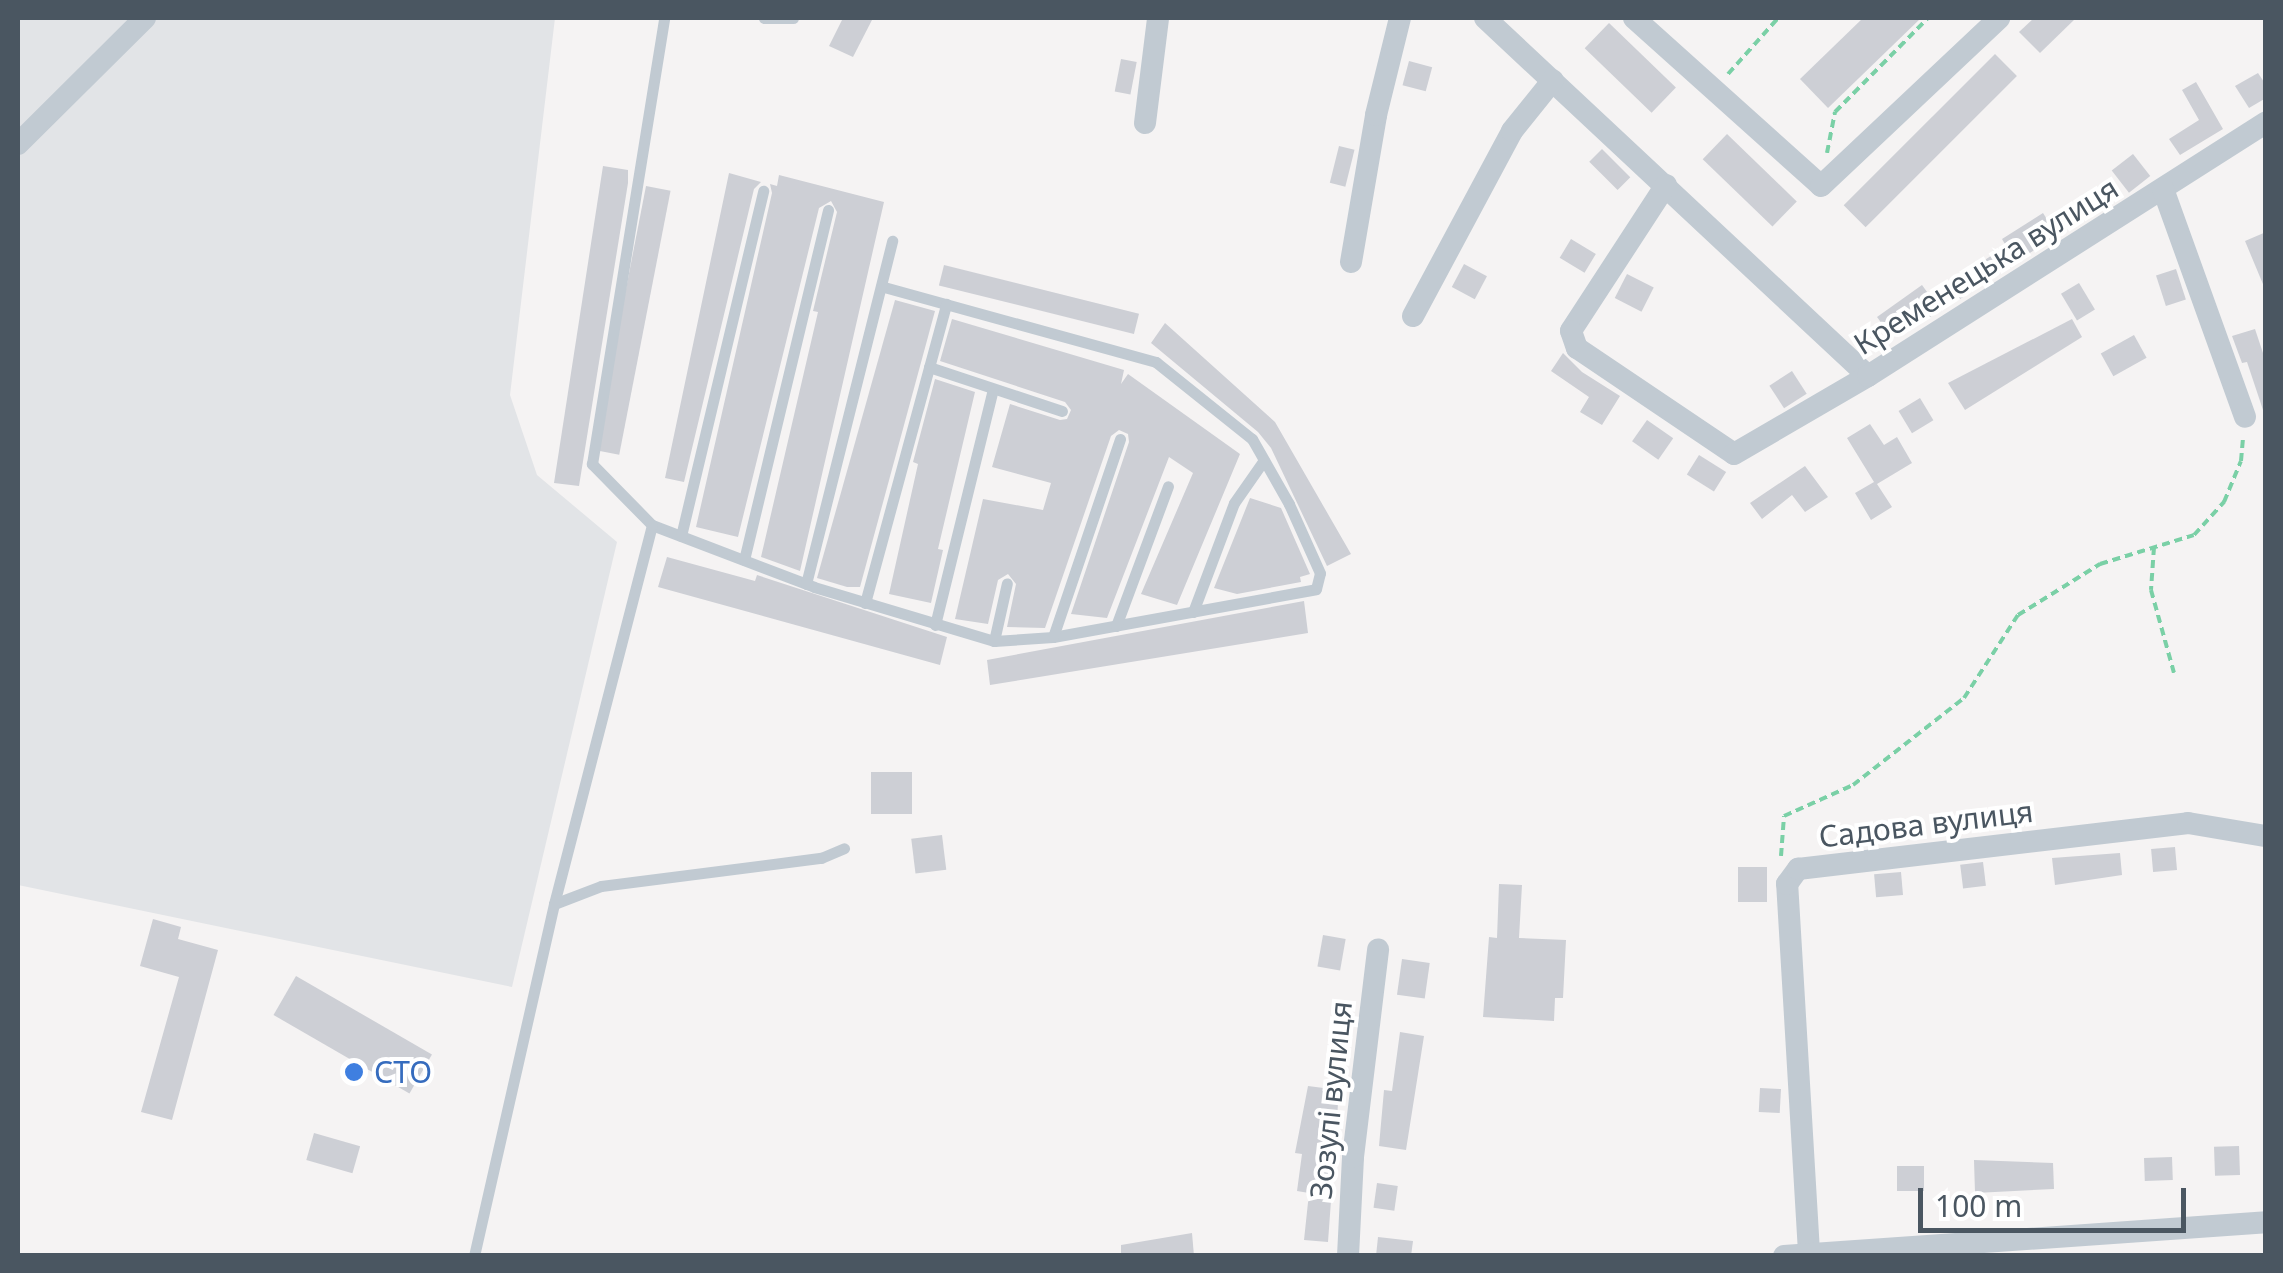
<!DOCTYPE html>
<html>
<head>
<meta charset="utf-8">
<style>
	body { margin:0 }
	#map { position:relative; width:2283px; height:1273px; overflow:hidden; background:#f5f3f3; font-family:"Noto Sans",sans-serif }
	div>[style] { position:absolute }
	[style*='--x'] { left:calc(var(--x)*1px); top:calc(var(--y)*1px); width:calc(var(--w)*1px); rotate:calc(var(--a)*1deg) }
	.airport>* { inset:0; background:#e2e4e7 }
	.building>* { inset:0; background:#cdcfd5; transform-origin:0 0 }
	.path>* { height:4px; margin-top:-2px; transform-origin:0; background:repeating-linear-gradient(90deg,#7ad0a6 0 8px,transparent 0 13px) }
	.lane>* { height:11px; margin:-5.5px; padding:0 5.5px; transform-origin:5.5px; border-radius:5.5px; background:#c1cad2 }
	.street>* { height:22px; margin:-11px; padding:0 11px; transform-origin:11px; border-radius:11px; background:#c1cad2 }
	.dots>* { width:28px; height:28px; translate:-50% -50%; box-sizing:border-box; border:5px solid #fff; border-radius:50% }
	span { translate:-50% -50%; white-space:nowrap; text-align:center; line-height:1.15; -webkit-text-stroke:8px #fff; paint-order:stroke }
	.street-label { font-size:30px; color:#4a5661 }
	.shop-label { font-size:30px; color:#366cbe }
	.left { translate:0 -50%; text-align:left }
	.frame { position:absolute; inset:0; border:20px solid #4a5661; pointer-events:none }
	.scale { position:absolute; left:1918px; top:1188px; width:268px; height:45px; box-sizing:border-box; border:5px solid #4a5661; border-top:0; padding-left:12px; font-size:30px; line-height:35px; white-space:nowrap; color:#4a5661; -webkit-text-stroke:8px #fff; paint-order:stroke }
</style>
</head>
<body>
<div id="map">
	<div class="airport">
		<div style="clip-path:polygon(18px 18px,555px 18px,510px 395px,537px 475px,617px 542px,512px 987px,18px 885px)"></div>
	</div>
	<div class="building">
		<div style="clip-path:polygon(843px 18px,873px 18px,853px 57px,829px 46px)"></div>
		<div style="clip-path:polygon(1863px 18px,1921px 18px,1828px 108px,1800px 79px)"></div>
		<div style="clip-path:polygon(2034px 18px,2076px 18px,2040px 53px,2019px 32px)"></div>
		<div style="left:1609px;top:23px;width:93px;height:35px;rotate:44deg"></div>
		<div style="left:1995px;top:54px;width:31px;height:214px;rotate:45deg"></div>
		<div style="left:1121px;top:59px;width:16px;height:33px;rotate:11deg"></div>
		<div style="left:1409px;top:61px;width:24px;height:25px;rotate:15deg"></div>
		<div style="clip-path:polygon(2258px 73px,2266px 85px,2266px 98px,2249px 108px,2235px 86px)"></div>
		<div style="clip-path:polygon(2196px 82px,2223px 129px,2180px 155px,2169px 139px,2199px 120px,2182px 90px)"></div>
		<div style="left:1727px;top:134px;width:97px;height:35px;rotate:44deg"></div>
		<div style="left:1339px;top:146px;width:16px;height:38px;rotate:14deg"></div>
		<div style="left:1602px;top:149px;width:40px;height:18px;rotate:45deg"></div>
		<div style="left:2133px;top:154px;width:28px;height:27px;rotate:52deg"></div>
		<div style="clip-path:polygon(603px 166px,628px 170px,628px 183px,579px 486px,554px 483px)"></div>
		<div style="clip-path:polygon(729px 173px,761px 182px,754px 189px,684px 482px,665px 478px)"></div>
		<div style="clip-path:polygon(779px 175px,884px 202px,800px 571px,761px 557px,818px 312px,813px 311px,837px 212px,831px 201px,819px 208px,738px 537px,696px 527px,772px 193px,770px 184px,777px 186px)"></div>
		<div style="left:646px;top:186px;width:25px;height:269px;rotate:11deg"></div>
		<div style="clip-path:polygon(2043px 213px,2057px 235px,1957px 301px,1955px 298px,1926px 320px,1921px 314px,1891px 336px,1877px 317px,1922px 285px,1930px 296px,2006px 246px,2002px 239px)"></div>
		<div style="clip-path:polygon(2266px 232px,2266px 289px,2265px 289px,2245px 241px)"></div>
		<div style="left:1571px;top:239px;width:29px;height:22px;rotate:31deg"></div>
		<div style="left:1464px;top:264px;width:26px;height:26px;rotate:28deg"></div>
		<div style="left:944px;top:265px;width:201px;height:21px;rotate:14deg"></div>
		<div style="left:2176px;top:269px;width:32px;height:21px;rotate:72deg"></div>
		<div style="left:1627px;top:274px;width:30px;height:27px;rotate:27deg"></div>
		<div style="left:2079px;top:283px;width:31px;height:21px;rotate:59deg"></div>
		<div style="clip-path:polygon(895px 300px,935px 311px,860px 587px,847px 587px,817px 578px)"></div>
		<div style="clip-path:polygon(952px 319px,1124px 370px,1121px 384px,1128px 374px,1240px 454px,1177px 605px,1141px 594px,1193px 473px,1169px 457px,1107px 618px,1071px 614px,1129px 442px,1128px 434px,1119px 430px,1111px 436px,1045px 628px,1007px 627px,1016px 584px,1008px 574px,998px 580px,988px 624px,955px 619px,983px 499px,1043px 510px,1051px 483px,992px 467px,1010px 404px,1060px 420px,1067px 419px,1071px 410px,1065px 402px,940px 361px)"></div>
		<div style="clip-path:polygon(2072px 319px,2082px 337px,1965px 410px,1948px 383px)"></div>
		<div style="clip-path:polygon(1165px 323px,1275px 422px,1351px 554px,1327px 566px,1271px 448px,1258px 432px,1151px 343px)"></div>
		<div style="clip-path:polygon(2255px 329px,2266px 362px,2263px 410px,2247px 362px,2242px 363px,2232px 336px)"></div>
		<div style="left:2134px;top:335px;width:26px;height:38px;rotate:61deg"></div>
		<div style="clip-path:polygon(1563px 353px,1582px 372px,1620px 396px,1602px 425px,1580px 412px,1589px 397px,1551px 371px)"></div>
		<div style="left:1792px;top:371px;width:27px;height:27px;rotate:57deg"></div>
		<div style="clip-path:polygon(935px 379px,975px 392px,938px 549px,943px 550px,931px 603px,889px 594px,918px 464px,913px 462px)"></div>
		<div style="left:1920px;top:398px;width:26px;height:25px;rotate:59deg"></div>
		<div style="left:1647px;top:420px;width:32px;height:26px;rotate:35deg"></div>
		<div style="clip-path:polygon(1870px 424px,1884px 445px,1897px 437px,1912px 463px,1877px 484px,1892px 507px,1871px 520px,1855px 493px,1874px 482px,1847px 438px)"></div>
		<div style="left:1699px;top:455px;width:32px;height:23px;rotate:32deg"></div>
		<div style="clip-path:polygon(1805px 466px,1828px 497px,1805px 512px,1792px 495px,1762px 519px,1750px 503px)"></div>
		<div style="clip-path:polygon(1250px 498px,1281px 508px,1310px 574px,1300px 577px,1301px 582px,1237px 594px,1214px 588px)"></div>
		<div style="clip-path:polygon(667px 557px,755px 581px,757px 575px,947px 637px,940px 665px,658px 587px)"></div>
		<div style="clip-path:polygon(1304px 601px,1308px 633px,990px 685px,987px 660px)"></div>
		<div style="left:912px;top:772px;width:42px;height:41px;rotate:90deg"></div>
		<div style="left:942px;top:835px;width:35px;height:31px;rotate:83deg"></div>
		<div style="left:2175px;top:847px;width:23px;height:24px;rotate:85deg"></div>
		<div style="clip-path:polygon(2120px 853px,2122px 875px,2055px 885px,2052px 858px)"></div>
		<div style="left:1983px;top:862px;width:24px;height:23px;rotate:83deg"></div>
		<div style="left:1738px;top:867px;width:29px;height:35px"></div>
		<div style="left:1901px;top:872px;width:23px;height:27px;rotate:85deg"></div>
		<div style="clip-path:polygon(1499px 884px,1522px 885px,1519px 938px,1566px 940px,1563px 998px,1555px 998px,1554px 1021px,1483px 1017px,1489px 937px,1497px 938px)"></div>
		<div style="clip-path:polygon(153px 919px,181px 927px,178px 939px,218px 950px,172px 1120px,141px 1112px,179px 977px,140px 966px)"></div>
		<div style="left:1323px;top:935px;width:23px;height:32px;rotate:10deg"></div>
		<div style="left:1402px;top:959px;width:28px;height:36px;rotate:8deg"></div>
		<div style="left:296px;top:976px;width:157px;height:45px;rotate:30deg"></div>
		<div style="clip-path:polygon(1400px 1032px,1424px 1036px,1406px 1150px,1379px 1146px,1384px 1090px,1392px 1091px)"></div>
		<div style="clip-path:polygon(1308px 1086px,1339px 1090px,1328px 1242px,1304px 1240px,1309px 1193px,1297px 1191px,1302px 1154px,1295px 1153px)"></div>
		<div style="left:1760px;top:1088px;width:21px;height:24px;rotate:3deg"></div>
		<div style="left:314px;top:1133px;width:48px;height:28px;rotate:16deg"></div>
		<div style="left:2239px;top:1146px;width:29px;height:25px;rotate:88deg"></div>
		<div style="left:2172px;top:1157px;width:23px;height:28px;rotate:88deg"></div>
		<div style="clip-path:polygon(1974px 1160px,2053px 1163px,2054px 1189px,1975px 1193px)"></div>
		<div style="left:1897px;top:1166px;width:27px;height:25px"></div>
		<div style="left:1377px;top:1183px;width:21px;height:25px;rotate:8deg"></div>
		<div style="clip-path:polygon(1192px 1233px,1194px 1256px,1121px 1256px,1121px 1245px)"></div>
		<div style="clip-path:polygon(1378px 1237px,1413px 1241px,1411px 1256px,1376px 1256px)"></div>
	</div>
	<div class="path">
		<div style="--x:1728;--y:74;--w:75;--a:-48.2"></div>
		<div style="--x:1827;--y:153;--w:42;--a:-79"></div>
		<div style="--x:1835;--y:112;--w:132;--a:-45.3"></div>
		<div style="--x:2154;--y:547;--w:43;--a:94"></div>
		<div style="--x:2151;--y:590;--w:86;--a:74.5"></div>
		<div style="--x:1781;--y:856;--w:40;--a:-85.7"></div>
		<div style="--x:1784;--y:816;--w:76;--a:-24.2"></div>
		<div style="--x:1853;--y:785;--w:141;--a:-38.1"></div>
		<div style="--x:1964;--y:698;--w:99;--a:-57"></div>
		<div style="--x:2018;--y:615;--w:97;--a:-31.9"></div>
		<div style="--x:2100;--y:564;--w:98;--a:-17.1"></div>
		<div style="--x:2194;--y:535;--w:45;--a:-47.7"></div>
		<div style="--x:2224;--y:502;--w:44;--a:-67.5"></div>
		<div style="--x:2241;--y:461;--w:25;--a:-85"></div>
	</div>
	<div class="lane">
		<div style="--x:764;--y:18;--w:29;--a:0"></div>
		<div style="--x:929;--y:367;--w:140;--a:18.3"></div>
		<div style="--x:652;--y:525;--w:173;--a:20.9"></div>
		<div style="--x:814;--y:587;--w:188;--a:16.7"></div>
		<div style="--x:994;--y:641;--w:59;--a:-3.9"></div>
		<div style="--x:1053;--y:637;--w:267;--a:-10.3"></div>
		<div style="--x:1316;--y:589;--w:16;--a:-76"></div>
		<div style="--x:1320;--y:573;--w:76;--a:-114.2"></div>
		<div style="--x:1289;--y:504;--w:75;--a:-119.6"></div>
		<div style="--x:1252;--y:439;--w:123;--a:-141.3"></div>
		<div style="--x:1156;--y:362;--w:285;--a:-164.6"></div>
		<div style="--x:681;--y:536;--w:355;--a:-76.6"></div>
		<div style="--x:744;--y:560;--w:360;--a:-76.5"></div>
		<div style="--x:806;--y:584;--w:354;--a:-75.9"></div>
		<div style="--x:865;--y:603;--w:310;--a:-74.8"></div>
		<div style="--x:1193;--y:612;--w:116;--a:-69.4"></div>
		<div style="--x:1234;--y:503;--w:52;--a:-55.1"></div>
		<div style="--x:935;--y:625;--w:243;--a:-76.2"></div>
		<div style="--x:1116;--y:626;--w:149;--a:-69.6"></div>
		<div style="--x:1053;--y:637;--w:209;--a:-71.3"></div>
		<div style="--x:994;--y:641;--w:59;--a:-77.4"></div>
		<div style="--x:554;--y:904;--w:50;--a:-21"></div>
		<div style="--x:601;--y:886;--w:222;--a:-7.3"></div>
		<div style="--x:821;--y:858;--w:25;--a:-23"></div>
		<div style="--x:474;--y:1256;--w:361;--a:-77.2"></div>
		<div style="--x:554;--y:904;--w:391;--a:-75.5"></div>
		<div style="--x:652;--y:525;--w:86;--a:-134.5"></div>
		<div style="--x:592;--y:464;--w:452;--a:-80.8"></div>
	</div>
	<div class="street">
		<div style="--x:1485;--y:18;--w:524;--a:43.07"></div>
		<div style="--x:1634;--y:18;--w:251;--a:41.9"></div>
		<div style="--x:1821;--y:186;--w:245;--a:-43.3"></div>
		<div style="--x:1145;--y:123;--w:106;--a:-82.9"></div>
		<div style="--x:18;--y:144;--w:179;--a:-44.8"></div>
		<div style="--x:1666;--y:185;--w:174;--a:123.1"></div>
		<div style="--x:1571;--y:331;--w:18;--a:71"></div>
		<div style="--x:1577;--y:348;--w:189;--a:34"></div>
		<div style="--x:1734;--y:454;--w:155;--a:-30.2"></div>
		<div style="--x:1868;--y:376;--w:472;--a:-32.5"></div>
		<div style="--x:2163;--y:189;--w:242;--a:70.2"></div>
		<div style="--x:1351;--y:262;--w:149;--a:-80.3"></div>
		<div style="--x:1376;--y:115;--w:100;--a:-76.1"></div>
		<div style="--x:1413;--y:316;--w:210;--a:-61.8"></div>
		<div style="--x:1512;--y:131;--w:65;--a:-51.2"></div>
		<div style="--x:1809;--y:1252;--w:369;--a:-93.4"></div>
		<div style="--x:1787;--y:884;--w:19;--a:-54"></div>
		<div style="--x:1798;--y:869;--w:393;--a:-6.7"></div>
		<div style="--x:2188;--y:823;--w:79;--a:9.5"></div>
		<div style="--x:1348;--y:1256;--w:99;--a:-87.1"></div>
		<div style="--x:1353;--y:1157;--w:209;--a:-83.1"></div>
		<div style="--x:1784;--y:1256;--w:483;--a:-4"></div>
	</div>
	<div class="dots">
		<div style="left:354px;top:1072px;background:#3f7fe0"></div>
	</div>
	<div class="street-label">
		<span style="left:1986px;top:266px;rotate:-32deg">Кременецька вулиця</span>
		<span style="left:1926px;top:824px;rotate:-7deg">Садова вулиця</span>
		<span style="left:1331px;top:1100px;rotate:-84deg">Зозулі вулиця</span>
	</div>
	<div class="shop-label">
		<span class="left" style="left:374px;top:1072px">СТО</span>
	</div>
	<div class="frame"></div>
	<div class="scale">100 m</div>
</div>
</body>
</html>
